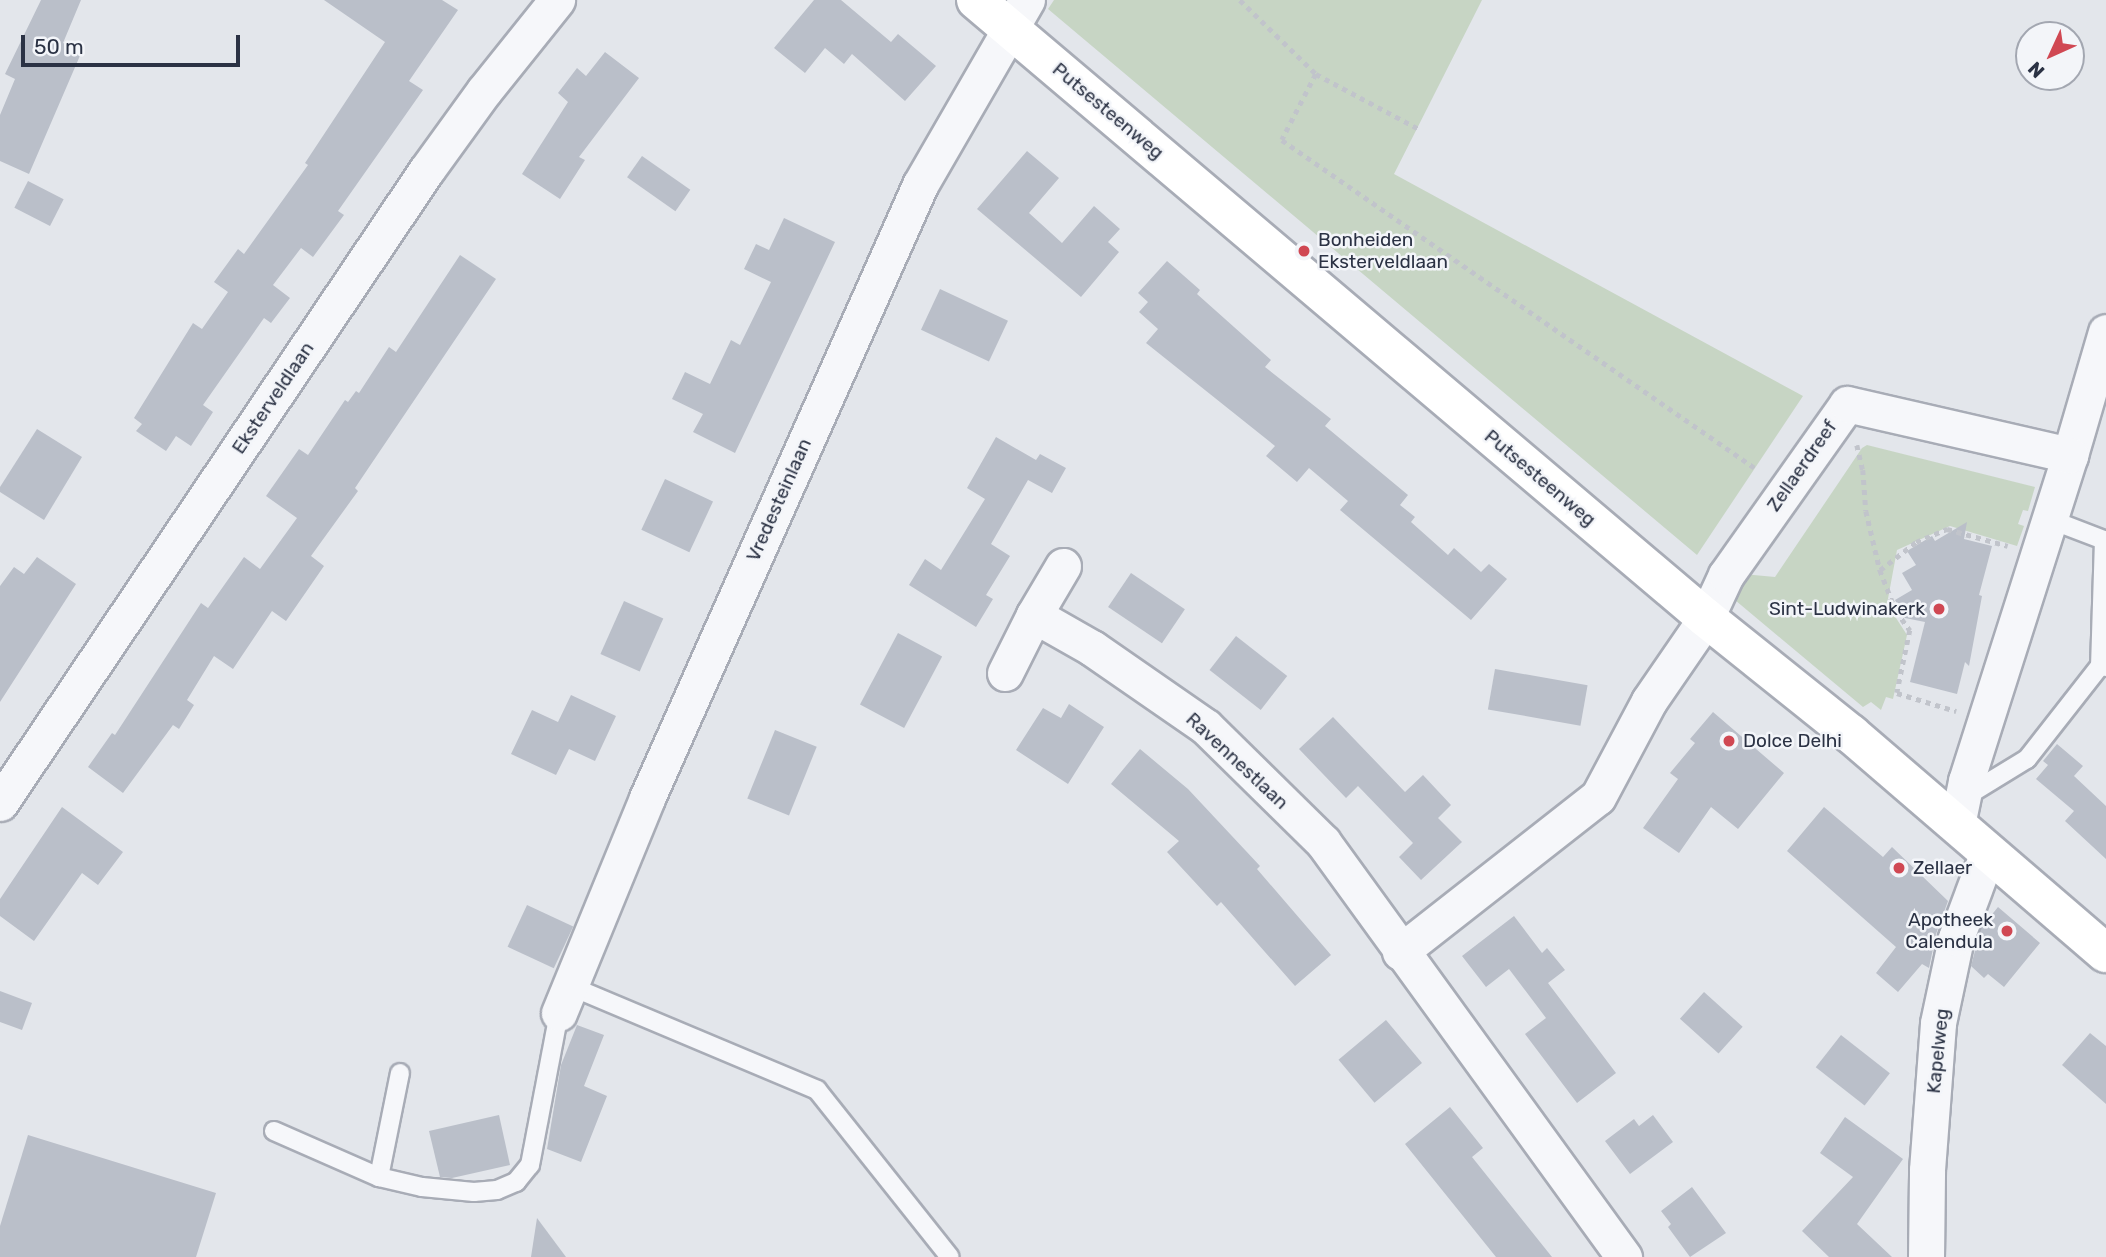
<!DOCTYPE html>
<html>
<head>
<meta charset="utf-8">
<style>
	body { margin:0 }
	#map { position:relative; width:2106px; height:1257px; overflow:hidden; background:#e3e6eb; font-family:Rubik,sans-serif }
	div>[style] { position:absolute }
	[style*='--x'] { left:calc(var(--x)*1px); top:calc(var(--y)*1px); width:calc(var(--w)*1px); rotate:calc(var(--a)*1deg) }
	.green>* { inset:0; background:#c7d5c4 }
	.building>* { inset:0; background:#babfc9; transform-origin:0 0 }
	.path>* { height:4.5px; margin-top:-2.25px; transform-origin:0; background:repeating-linear-gradient(90deg,#c1c4cb 0 5px,transparent 0 10px) }
	.roads { filter:drop-shadow(2px 0 #a8acb6) drop-shadow(-2px 0 #a8acb6) drop-shadow(0 2px #a8acb6) drop-shadow(0 -2px #a8acb6) }
	.service>* { height:18px; margin:-9px; padding:0 9px; transform-origin:9px; border-radius:9px; background:#f6f7fa }
	.minor>* { height:35px; margin:-17.5px; padding:0 17.5px; transform-origin:17.5px; border-radius:17.5px; background:#f6f7fa }
	.secondary>* { height:38px; margin:-19px; padding:0 19px; transform-origin:19px; border-radius:19px; background:#fff }
	.dots>* { width:19px; height:19px; translate:-50% -50%; box-sizing:border-box; border:4px solid #f3f5f9; border-radius:50% }
	span { translate:-50% -50%; white-space:nowrap; text-align:center; line-height:1.15; -webkit-text-stroke:5px #f3f5f9; paint-order:stroke }
	.street-label { font-size:19px; color:#2b3244 }
	.poi-label { font-size:19px; color:#2b3244 }
	.left { translate:0 -50%; text-align:left }
	.right { translate:-100% -50%; text-align:right }
	.north { position:absolute; left:2015px; top:21px; width:70px; height:70px; box-sizing:border-box; background:#f3f5f9; border:2px solid #a3a7b1; border-radius:50%; rotate:225deg; font-size:19px; font-weight:700; line-height:28px; text-align:center; color:#2b3244 }
	.north::after { content:''; display:block; margin:auto; width:24px; height:32px; background:#d04853; clip-path:polygon(50% 0,100% 100%,50% 72%,0 100%) }
	.scale { position:absolute; left:21px; top:35px; width:219px; height:32px; box-sizing:border-box; border:4px solid #2b3244; border-top:0; padding-left:9px; font-size:21px; line-height:24px; white-space:nowrap; color:#2b3244; -webkit-text-stroke:5px #f3f5f9; paint-order:stroke }
</style>
</head>
<body>
<div id="map">
	<div class="green">
		<div style="clip-path:polygon(1054px 0,1482px 0,1394px 174px,1803px 396px,1697px 555px,1048px 9px)"></div>
		<div style="clip-path:polygon(1867px 445px,2035px 487px,2028px 511px,2023px 510px,2018px 524px,2024px 526px,2017px 546px,1950px 526px,1897px 550px,1887px 604px,1907px 635px,1893px 699px,1886px 697px,1881px 710px,1871px 702px,1863px 707px,1729px 595px,1743px 574px,1775px 577px,1862px 448px)"></div>
	</div>
	<div class="building">
		<div style="clip-path:polygon(41px 0,81px 0,63px 43px,82px 51px,29px 174px,0 161px,0 115px,15px 79px,5px 74px)"></div>
		<div style="clip-path:polygon(324px 0,442px 0,458px 10px,409px 81px,423px 90px,338px 211px,344px 215px,313px 257px,301px 248px,273px 285px,290px 298px,271px 323px,264px 318px,203px 405px,213px 412px,191px 446px,176px 436px,166px 451px,136px 431px,142px 424px,134px 418px,193px 323px,202px 329px,228px 292px,214px 282px,238px 249px,244px 254px,308px 165px,305px 163px,385px 42px)"></div>
		<div style="clip-path:polygon(814px 0,841px 0,891px 42px,898px 34px,936px 66px,905px 101px,852px 54px,844px 64px,825px 48px,805px 73px,774px 48px)"></div>
		<div style="clip-path:polygon(605px 52px,639px 78px,579px 157px,585px 160px,560px 199px,522px 174px,568px 102px,558px 93px,577px 68px,586px 76px)"></div>
		<div style="clip-path:polygon(1027px 151px,1059px 178px,1029px 213px,1062px 243px,1094px 206px,1120px 229px,1108px 242px,1119px 252px,1081px 297px,977px 209px)"></div>
		<div style="left:642px;top:156px;width:59px;height:26px;rotate:35deg"></div>
		<div style="left:28px;top:181px;width:40px;height:30px;rotate:27deg"></div>
		<div style="clip-path:polygon(784px 218px,835px 242px,735px 453px,693px 432px,703px 414px,672px 399px,685px 372px,710px 384px,731px 340px,740px 345px,771px 282px,744px 269px,756px 244px,769px 250px)"></div>
		<div style="clip-path:polygon(460px 255px,496px 279px,355px 488px,358px 491px,311px 556px,324px 566px,286px 621px,272px 611px,233px 669px,214px 656px,187px 700px,194px 705px,179px 729px,173px 725px,123px 793px,88px 767px,112px 733px,115px 735px,201px 603px,208px 608px,244px 557px,260px 569px,297px 518px,266px 496px,299px 449px,308px 455px,345px 400px,348px 402px,356px 391px,359px 393px,389px 347px,396px 352px)"></div>
		<div style="clip-path:polygon(1167px 261px,1200px 290px,1197px 294px,1271px 360px,1265px 367px,1331px 419px,1325px 426px,1408px 495px,1400px 505px,1415px 517px,1411px 522px,1448px 555px,1454px 548px,1481px 572px,1489px 564px,1507px 579px,1471px 620px,1340px 510px,1348px 501px,1309px 468px,1297px 482px,1266px 456px,1275px 446px,1146px 343px,1158px 329px,1139px 312px,1148px 302px,1138px 293px)"></div>
		<div style="left:940px;top:289px;width:75px;height:45px;rotate:25deg"></div>
		<div style="clip-path:polygon(37px 429px,82px 457px,44px 520px,0 492px,0 487px)"></div>
		<div style="clip-path:polygon(996px 437px,1036px 460px,1040px 454px,1066px 468px,1052px 493px,1028px 480px,991px 544px,1010px 556px,986px 595px,993px 599px,976px 627px,909px 585px,925px 559px,941px 570px,985px 499px,967px 488px)"></div>
		<div style="left:665px;top:479px;width:53px;height:56px;rotate:25deg"></div>
		<div style="clip-path:polygon(1967px 522px,1964px 539px,1992px 546px,1979px 595px,1982px 596px,1969px 666px,1965px 662px,1957px 694px,1910px 682px,1925px 622px,1905px 618px,1895px 600px,1912px 590px,1902px 573px,1916px 565px,1907px 551px,1932px 536px,1935px 541px)"></div>
		<div style="clip-path:polygon(37px 557px,76px 584px,0 702px,0 586px,14px 567px,24px 574px)"></div>
		<div style="left:1131px;top:573px;width:65px;height:41px;rotate:34deg"></div>
		<div style="left:624px;top:601px;width:43px;height:58px;rotate:24deg"></div>
		<div style="left:898px;top:633px;width:50px;height:81px;rotate:28deg"></div>
		<div style="left:1236px;top:636px;width:65px;height:43px;rotate:38deg"></div>
		<div style="left:1495px;top:669px;width:94px;height:41px;rotate:10deg"></div>
		<div style="clip-path:polygon(571px 695px,616px 716px,595px 761px,569px 749px,556px 775px,511px 754px,532px 710px,558px 722px)"></div>
		<div style="clip-path:polygon(1069px 704px,1104px 727px,1068px 784px,1016px 750px,1043px 708px,1061px 718px)"></div>
		<div style="clip-path:polygon(1713px 712px,1784px 773px,1738px 829px,1711px 807px,1679px 853px,1643px 828px,1678px 779px,1670px 773px,1695px 743px,1690px 739px)"></div>
		<div style="clip-path:polygon(1333px 717px,1405px 792px,1423px 775px,1451px 805px,1438px 818px,1462px 842px,1421px 880px,1399px 857px,1413px 843px,1358px 786px,1346px 798px,1299px 749px)"></div>
		<div style="left:775px;top:730px;width:45px;height:74px;rotate:22deg"></div>
		<div style="clip-path:polygon(2057px 744px,2083px 766px,2074px 776px,2106px 806px,2106px 859px,2065px 821px,2074px 811px,2036px 779px,2048px 765px,2043px 761px)"></div>
		<div style="clip-path:polygon(1140px 749px,1188px 789px,1260px 866px,1257px 869px,1331px 955px,1295px 986px,1221px 902px,1217px 906px,1167px 852px,1179px 841px,1111px 784px)"></div>
		<div style="clip-path:polygon(62px 807px,123px 852px,98px 885px,82px 873px,34px 941px,0 916px,0 899px)"></div>
		<div style="clip-path:polygon(1824px 807px,1883px 857px,1892px 847px,1948px 901px,1936px 934px,1929px 968px,1922px 964px,1898px 992px,1876px 973px,1896px 947px,1787px 851px)"></div>
		<div style="left:527px;top:905px;width:51px;height:46px;rotate:25deg"></div>
		<div style="clip-path:polygon(1998px 907px,2040px 943px,2004px 987px,1988px 974px,1984px 978px,1971px 966px,1981px 928px)"></div>
		<div style="clip-path:polygon(1514px 916px,1542px 953px,1547px 948px,1565px 970px,1548px 983px,1616px 1073px,1577px 1103px,1525px 1034px,1546px 1018px,1509px 969px,1486px 987px,1462px 956px)"></div>
		<div style="clip-path:polygon(0 991px,32px 1003px,22px 1030px,0 1022px)"></div>
		<div style="left:1704px;top:992px;width:52px;height:36px;rotate:42deg"></div>
		<div style="left:1386px;top:1020px;width:56px;height:62px;rotate:50deg"></div>
		<div style="clip-path:polygon(577px 1025px,604px 1035px,584px 1086px,607px 1096px,581px 1162px,547px 1149px,561px 1065px)"></div>
		<div style="clip-path:polygon(2090px 1033px,2106px 1046px,2106px 1104px,2062px 1065px)"></div>
		<div style="left:1841px;top:1035px;width:62px;height:41px;rotate:38deg"></div>
		<div style="clip-path:polygon(1450px 1107px,1483px 1148px,1472px 1157px,1552px 1257px,1496px 1257px,1405px 1144px)"></div>
		<div style="clip-path:polygon(499px 1115px,510px 1165px,452px 1178px,440px 1177px,429px 1131px)"></div>
		<div style="clip-path:polygon(1653px 1115px,1673px 1142px,1630px 1174px,1605px 1141px,1634px 1119px,1639px 1126px)"></div>
		<div style="clip-path:polygon(1845px 1117px,1903px 1159px,1857px 1224px,1892px 1257px,1829px 1257px,1802px 1231px,1853px 1177px,1820px 1153px)"></div>
		<div style="clip-path:polygon(28px 1135px,216px 1193px,196px 1257px,0 1257px,0 1226px)"></div>
		<div style="clip-path:polygon(1692px 1187px,1726px 1233px,1690px 1257px,1668px 1227px,1671px 1224px,1661px 1211px)"></div>
		<div style="clip-path:polygon(537px 1218px,566px 1257px,531px 1257px)"></div>
	</div>
	<div class="path">
		<div style="--x:1240;--y:0;--w:106;--a:44.2"></div>
		<div style="--x:1316;--y:74;--w:74;--a:117.3"></div>
		<div style="--x:1282;--y:140;--w:576;--a:34.74"></div>
		<div style="--x:1316;--y:74;--w:115;--a:28.1"></div>
		<div style="--x:1857;--y:445;--w:26;--a:77"></div>
		<div style="--x:1863;--y:470;--w:41;--a:85.8"></div>
		<div style="--x:1866;--y:511;--w:61;--a:76.7"></div>
		<div style="--x:1880;--y:570;--w:44;--a:68.7"></div>
		<div style="--x:1896;--y:611;--w:24;--a:54"></div>
		<div style="--x:1910;--y:630;--w:64;--a:101.7"></div>
		<div style="--x:1897;--y:693;--w:62;--a:17"></div>
		<div style="--x:1880;--y:570;--w:46;--a:-37.9"></div>
		<div style="--x:1916;--y:542;--w:34;--a:-23"></div>
		<div style="--x:1947;--y:529;--w:63;--a:15.6"></div>
	</div>
	<div class="roads">
		<div class="service">
			<div style="--x:2049;--y:519;--w:59;--a:20.9"></div>
			<div style="--x:2104;--y:540;--w:126;--a:91.8"></div>
			<div style="--x:1963;--y:798;--w:75;--a:-31.4"></div>
			<div style="--x:2027;--y:759;--w:118;--a:-51.9"></div>
			<div style="--x:2100;--y:666;--w:6;--a:9"></div>
			<div style="--x:570;--y:986;--w:268;--a:22.8"></div>
			<div style="--x:817;--y:1090;--w:213;--a:51.5"></div>
			<div style="--x:274;--y:1131;--w:115;--a:23.7"></div>
			<div style="--x:379;--y:1177;--w:44;--a:13.1"></div>
			<div style="--x:422;--y:1187;--w:52;--a:5.5"></div>
			<div style="--x:474;--y:1192;--w:23;--a:-5"></div>
			<div style="--x:497;--y:1190;--w:21;--a:-23"></div>
			<div style="--x:516;--y:1182;--w:22;--a:-51"></div>
			<div style="--x:530;--y:1165;--w:155;--a:-79.2"></div>
			<div style="--x:379;--y:1177;--w:106;--a:-78.6"></div>
		</div>
		<div class="minor">
			<div style="--x:1034;--y:615;--w:67;--a:29.6"></div>
			<div style="--x:1092;--y:648;--w:139;--a:34.7"></div>
			<div style="--x:1206;--y:727;--w:164;--a:44.5"></div>
			<div style="--x:1323;--y:842;--w:513;--a:54.05"></div>
			<div style="--x:1005;--y:673;--w:65;--a:-63.4"></div>
			<div style="--x:1034;--y:615;--w:57;--a:-59.4"></div>
			<div style="--x:0;--y:803;--w:762;--a:-56.02"></div>
			<div style="--x:426;--y:171;--w:99;--a:-54.1"></div>
			<div style="--x:484;--y:91;--w:117;--a:-51.3"></div>
			<div style="--x:1957;--y:825;--w:45;--a:-78.4"></div>
			<div style="--x:1966;--y:781;--w:342;--a:-72.3"></div>
			<div style="--x:2070;--y:455;--w:128;--a:-73.7"></div>
			<div style="--x:1400;--y:952;--w:251;--a:-38.1"></div>
			<div style="--x:1598;--y:797;--w:109;--a:-62"></div>
			<div style="--x:1649;--y:701;--w:101;--a:-55.5"></div>
			<div style="--x:1706;--y:618;--w:47;--a:-65.1"></div>
			<div style="--x:1726;--y:575;--w:209;--a:-54.7"></div>
			<div style="--x:1847;--y:404;--w:229;--a:12.9"></div>
			<div style="--x:559;--y:1013;--w:232;--a:-67.7"></div>
			<div style="--x:647;--y:798;--w:671;--a:-65.99"></div>
			<div style="--x:920;--y:185;--w:214;--a:-60"></div>
			<div style="--x:1926;--y:1257;--w:87;--a:-89.3"></div>
			<div style="--x:1927;--y:1170;--w:147;--a:-85.7"></div>
			<div style="--x:1938;--y:1023;--w:87;--a:-78"></div>
			<div style="--x:1956;--y:938;--w:92;--a:-69.6"></div>
		</div>
		<div class="secondary">
			<div style="--x:976;--y:0;--w:956;--a:40.25"></div>
			<div style="--x:1706;--y:618;--w:186;--a:38.7"></div>
			<div style="--x:1851;--y:734;--w:336;--a:40.7"></div>
		</div>
	</div>
	<div class="dots">
		<div style="left:1304px;top:251px;background:#d04853"></div>
		<div style="left:1939px;top:609px;background:#d04853"></div>
		<div style="left:1729px;top:741px;background:#d04853"></div>
		<div style="left:1899px;top:868px;background:#d04853"></div>
		<div style="left:2007px;top:931px;background:#d04853"></div>
	</div>
	<div class="street-label">
		<span style="left:1108px;top:111px;rotate:40deg">Putsesteenweg</span>
		<span style="left:273px;top:398px;rotate:-56deg">Eksterveldlaan</span>
		<span style="left:1802px;top:466px;rotate:-55deg">Zellaerdreef</span>
		<span style="left:1540px;top:478px;rotate:40deg">Putsesteenweg</span>
		<span style="left:779px;top:500px;rotate:-66deg">Vredesteinlaan</span>
		<span style="left:1237px;top:761px;rotate:43deg">Ravennestlaan</span>
		<span style="left:1938px;top:1051px;rotate:-84deg">Kapelweg</span>
	</div>
	<div class="poi-label">
		<span class="left" style="left:1318px;top:251px">Bonheiden<br>Eksterveldlaan</span>
		<span class="right" style="left:1925px;top:609px">Sint-Ludwinakerk</span>
		<span class="left" style="left:1743px;top:741px">Dolce Delhi</span>
		<span class="left" style="left:1913px;top:868px">Zellaer</span>
		<span class="right" style="left:1993px;top:931px">Apotheek<br>Calendula</span>
	</div>
	<div class="north">N</div>
	<div class="scale">50 m</div>
</div>
</body>
</html>
